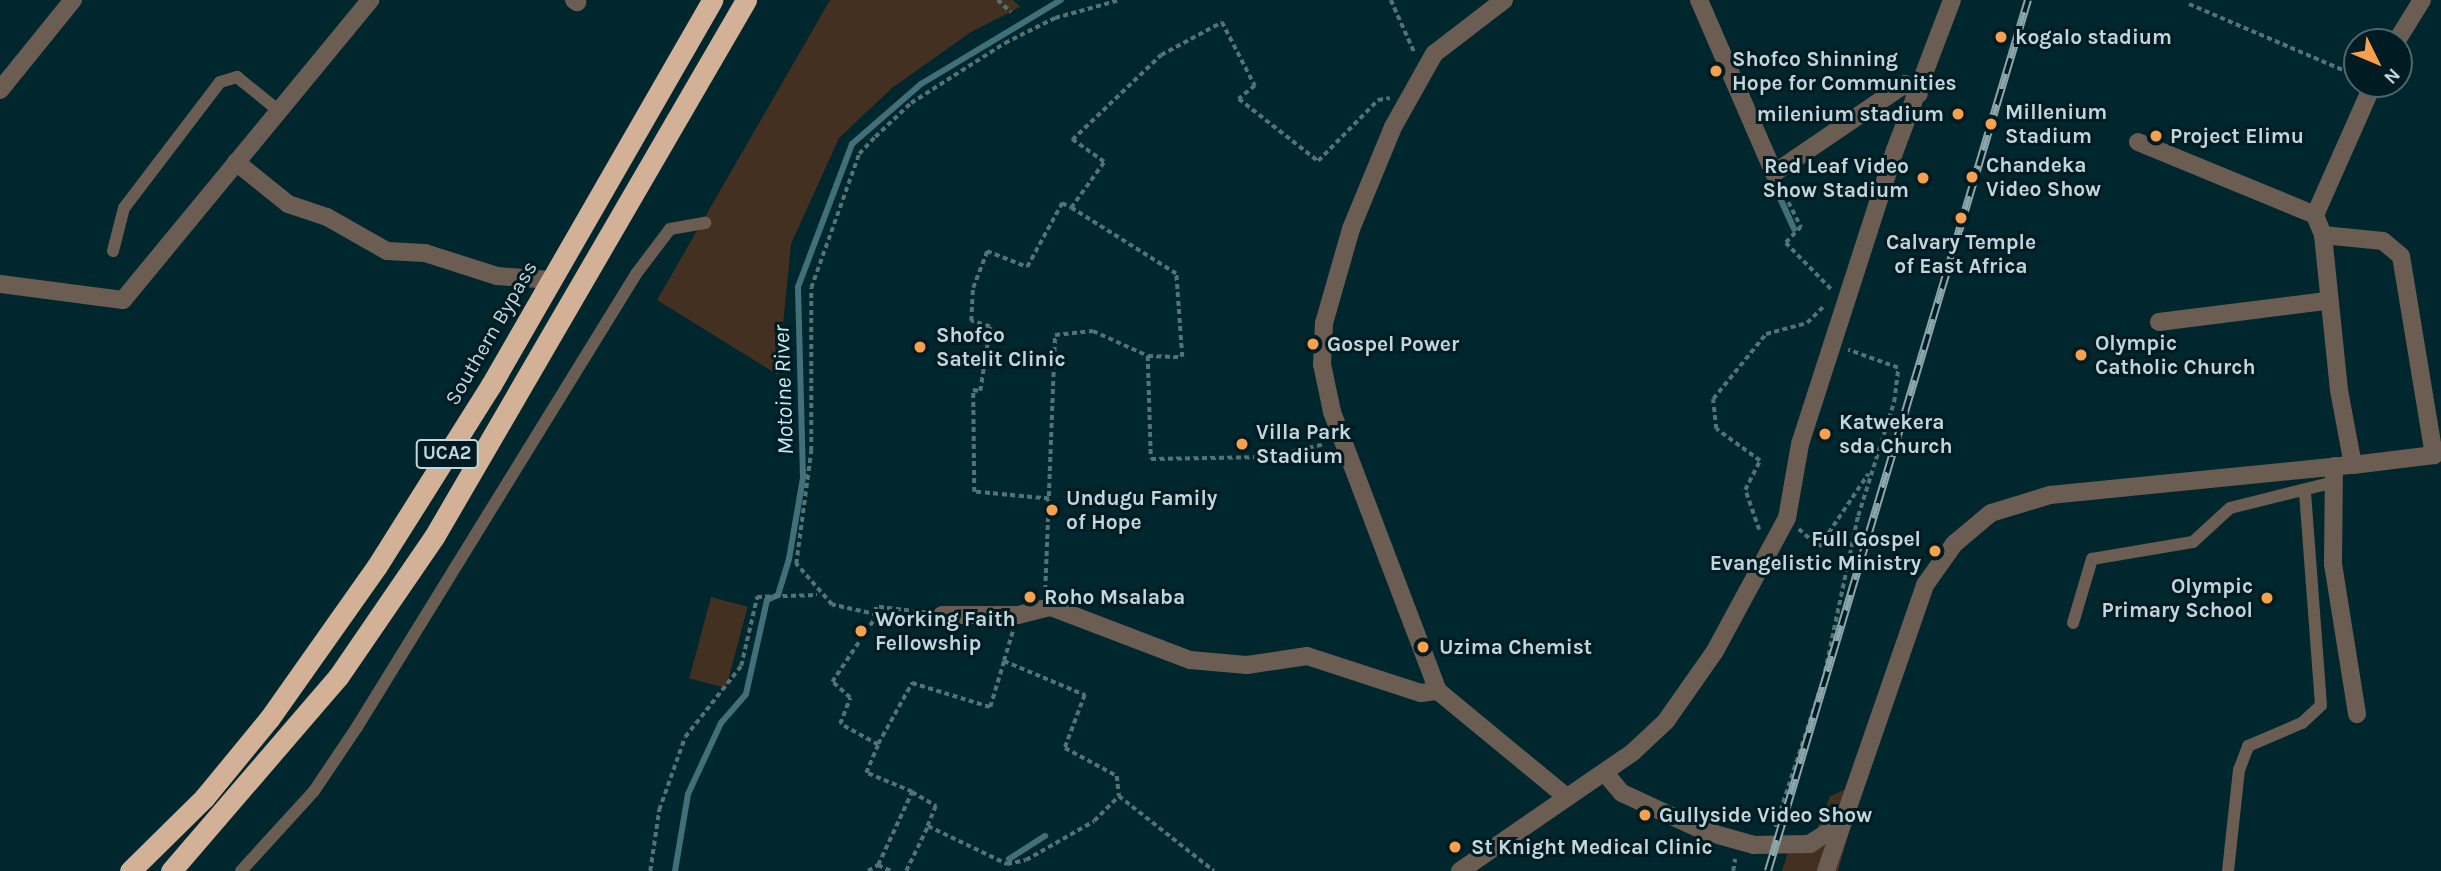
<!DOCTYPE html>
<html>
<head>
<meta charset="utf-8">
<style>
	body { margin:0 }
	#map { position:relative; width:2441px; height:871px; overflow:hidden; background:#00272e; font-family:Karla,sans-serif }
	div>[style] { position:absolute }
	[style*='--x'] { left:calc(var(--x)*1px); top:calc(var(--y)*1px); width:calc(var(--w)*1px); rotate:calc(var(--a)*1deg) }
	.green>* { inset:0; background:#433020; transform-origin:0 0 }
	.stream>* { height:6px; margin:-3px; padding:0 3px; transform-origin:3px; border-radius:3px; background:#41707b }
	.path>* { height:3.5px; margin-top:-1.75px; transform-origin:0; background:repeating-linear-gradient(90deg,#547379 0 5px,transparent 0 8.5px) }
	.lane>* { height:12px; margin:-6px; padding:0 6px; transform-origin:6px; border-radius:6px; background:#6b5d52 }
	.street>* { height:18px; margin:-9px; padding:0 9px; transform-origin:9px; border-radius:9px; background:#6b5d52 }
	.highway>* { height:21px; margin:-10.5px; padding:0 10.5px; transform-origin:10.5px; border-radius:10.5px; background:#d2b196 }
	.rail>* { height:8px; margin-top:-4px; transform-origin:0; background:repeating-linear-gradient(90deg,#001c22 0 16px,#8ca6ab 0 32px); box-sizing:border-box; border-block:2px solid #8ca6ab }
	.dots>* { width:19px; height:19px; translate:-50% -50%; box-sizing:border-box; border:4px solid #001c22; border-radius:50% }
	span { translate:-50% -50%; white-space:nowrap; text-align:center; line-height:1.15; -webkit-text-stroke:6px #001c22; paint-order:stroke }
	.shield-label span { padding:2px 5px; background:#001c22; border:2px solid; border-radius:5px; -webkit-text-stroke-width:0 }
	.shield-label { font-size:19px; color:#c2d6db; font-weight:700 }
	.poi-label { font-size:21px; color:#c2d6db; font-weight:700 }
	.left { translate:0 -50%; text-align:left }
	.right { translate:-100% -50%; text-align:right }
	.street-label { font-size:21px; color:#c2d6db }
	.water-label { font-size:23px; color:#bfeef9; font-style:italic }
	.north { position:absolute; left:2343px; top:28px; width:70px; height:70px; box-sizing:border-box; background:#001c22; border:2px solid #4e666c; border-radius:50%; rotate:133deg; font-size:19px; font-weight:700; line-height:28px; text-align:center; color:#c2d6db }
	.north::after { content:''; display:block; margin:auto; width:24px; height:32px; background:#f9a04d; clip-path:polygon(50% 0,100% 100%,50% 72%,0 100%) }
</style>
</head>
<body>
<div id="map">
	<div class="green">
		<div style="clip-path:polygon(830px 0,1013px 0,1020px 7px,971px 32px,892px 88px,839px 138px,791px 244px,778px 375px,657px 300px)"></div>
		<div style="left:711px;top:597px;width:38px;height:84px;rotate:15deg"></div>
		<div style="clip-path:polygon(1863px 782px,1838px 871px,1782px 871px,1791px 842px,1817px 829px,1830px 796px)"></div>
	</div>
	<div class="stream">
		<div style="--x:1770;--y:176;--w:58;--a:65.6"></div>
		<div style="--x:1009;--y:859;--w:43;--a:-32.6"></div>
		<div style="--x:675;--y:871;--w:78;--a:-80.4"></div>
		<div style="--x:688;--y:794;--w:78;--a:-65.1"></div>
		<div style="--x:721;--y:723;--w:38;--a:-49"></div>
		<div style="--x:746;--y:694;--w:96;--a:-77.4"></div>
		<div style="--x:767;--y:600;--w:12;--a:-24"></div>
		<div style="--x:778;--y:595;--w:38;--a:-73"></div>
		<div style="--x:789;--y:559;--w:82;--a:-80.2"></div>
		<div style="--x:803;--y:478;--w:191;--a:-91.5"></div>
		<div style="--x:798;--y:287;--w:153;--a:-69.3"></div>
		<div style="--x:852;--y:144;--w:91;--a:-41"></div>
		<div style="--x:921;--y:84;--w:163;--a:-31"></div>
	</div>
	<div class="path">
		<div style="--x:998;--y:0;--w:18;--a:43"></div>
		<div style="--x:1391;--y:0;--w:59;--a:66"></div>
		<div style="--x:2189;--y:4;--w:183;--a:23.2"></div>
		<div style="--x:1781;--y:187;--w:45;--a:63.4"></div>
		<div style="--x:1801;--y:227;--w:22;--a:133"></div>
		<div style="--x:1786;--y:243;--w:66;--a:45.6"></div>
		<div style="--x:1148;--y:356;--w:103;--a:88.3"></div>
		<div style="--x:1151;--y:459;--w:116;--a:-1"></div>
		<div style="--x:1267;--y:457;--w:59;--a:-12.6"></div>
		<div style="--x:1049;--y:499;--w:75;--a:-174.7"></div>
		<div style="--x:974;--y:492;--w:102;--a:-90.6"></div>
		<div style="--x:973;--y:390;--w:7;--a:8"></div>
		<div style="--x:980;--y:391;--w:65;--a:-81.1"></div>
		<div style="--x:990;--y:327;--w:20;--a:-162"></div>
		<div style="--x:971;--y:321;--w:33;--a:-87"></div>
		<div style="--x:973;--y:288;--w:40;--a:-69"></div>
		<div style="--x:987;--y:251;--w:43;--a:21.8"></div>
		<div style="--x:1027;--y:267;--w:73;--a:-61.3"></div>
		<div style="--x:1062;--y:203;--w:10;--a:29"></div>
		<div style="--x:1799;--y:529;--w:27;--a:42"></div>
		<div style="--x:1819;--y:547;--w:88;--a:-56.1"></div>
		<div style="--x:1759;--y:530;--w:42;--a:-109.3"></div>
		<div style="--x:1745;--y:490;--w:33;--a:-63"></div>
		<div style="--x:1760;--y:461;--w:54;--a:-144"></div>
		<div style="--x:1716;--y:429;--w:30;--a:-96"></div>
		<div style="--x:1713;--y:399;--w:84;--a:-50.8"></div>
		<div style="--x:1766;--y:334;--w:42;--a:-15"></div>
		<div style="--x:1807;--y:323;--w:24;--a:-45"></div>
		<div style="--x:1045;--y:590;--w:255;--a:-87.8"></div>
		<div style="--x:1055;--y:335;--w:38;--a:-6"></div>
		<div style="--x:1093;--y:331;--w:60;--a:24.4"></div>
		<div style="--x:1148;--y:356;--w:34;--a:2"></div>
		<div style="--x:1182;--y:357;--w:83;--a:-94.1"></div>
		<div style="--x:1176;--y:274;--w:124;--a:-147.8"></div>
		<div style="--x:1071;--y:208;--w:57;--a:-54.3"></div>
		<div style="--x:1104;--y:162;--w:39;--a:-145"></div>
		<div style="--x:1072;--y:140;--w:123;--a:-43.7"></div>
		<div style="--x:1161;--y:55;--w:69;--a:-28.4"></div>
		<div style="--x:1222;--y:22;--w:72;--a:62.7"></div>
		<div style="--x:1255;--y:86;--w:21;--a:141"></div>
		<div style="--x:1239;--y:99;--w:100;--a:38.1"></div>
		<div style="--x:1318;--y:161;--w:86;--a:-45.5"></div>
		<div style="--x:1378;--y:100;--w:12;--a:-9"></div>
		<div style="--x:926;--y:613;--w:50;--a:-173.2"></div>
		<div style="--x:876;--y:607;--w:8;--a:83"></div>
		<div style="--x:877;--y:615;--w:46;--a:-167.5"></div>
		<div style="--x:832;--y:605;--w:55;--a:-131.3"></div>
		<div style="--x:796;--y:564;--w:114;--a:-82.4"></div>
		<div style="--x:811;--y:451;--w:163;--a:-90"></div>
		<div style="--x:811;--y:288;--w:142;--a:-70.3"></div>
		<div style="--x:859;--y:154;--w:23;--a:-47"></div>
		<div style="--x:875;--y:137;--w:50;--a:-43.4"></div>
		<div style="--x:911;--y:103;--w:112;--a:-32.6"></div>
		<div style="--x:1005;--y:43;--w:56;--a:-26.6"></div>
		<div style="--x:1055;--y:18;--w:67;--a:-15.5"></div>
		<div style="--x:1013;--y:632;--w:30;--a:107"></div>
		<div style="--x:1004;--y:661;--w:88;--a:22.8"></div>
		<div style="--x:1085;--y:695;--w:57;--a:110.7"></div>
		<div style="--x:1065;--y:748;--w:59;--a:28.3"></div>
		<div style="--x:1117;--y:776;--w:20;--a:84"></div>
		<div style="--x:1119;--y:796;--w:121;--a:38.3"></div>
		<div style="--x:878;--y:744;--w:70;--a:-60.9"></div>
		<div style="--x:912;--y:683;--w:82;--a:17.1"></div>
		<div style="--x:990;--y:707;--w:48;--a:-73.1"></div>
		<div style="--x:912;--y:792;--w:28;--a:30"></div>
		<div style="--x:936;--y:806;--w:22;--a:112"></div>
		<div style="--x:928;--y:826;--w:88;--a:25.7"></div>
		<div style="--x:1007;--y:864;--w:19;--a:-12"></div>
		<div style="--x:1026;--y:860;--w:78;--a:-29.8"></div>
		<div style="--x:1094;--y:821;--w:35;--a:-45"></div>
		<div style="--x:1775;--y:827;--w:155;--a:-71.9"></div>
		<div style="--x:1823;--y:680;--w:168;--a:-78"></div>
		<div style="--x:1858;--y:516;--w:120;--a:-72.5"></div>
		<div style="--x:1894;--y:402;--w:34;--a:-83"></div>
		<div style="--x:1898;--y:368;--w:53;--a:-160.2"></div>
		<div style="--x:878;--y:865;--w:14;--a:25"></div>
		<div style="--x:650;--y:871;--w:62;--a:-81.6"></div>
		<div style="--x:659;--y:810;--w:77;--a:-70.4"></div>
		<div style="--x:685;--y:737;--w:90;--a:-51.7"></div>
		<div style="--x:741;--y:666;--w:71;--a:-76.9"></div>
		<div style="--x:757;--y:597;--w:60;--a:-1.9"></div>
		<div style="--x:868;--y:871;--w:12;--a:-31"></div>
		<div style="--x:878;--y:865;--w:81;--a:-65"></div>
		<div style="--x:912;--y:792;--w:50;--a:-157.6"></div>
		<div style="--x:866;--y:773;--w:30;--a:-67"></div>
		<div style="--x:878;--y:745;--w:43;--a:-151.1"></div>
		<div style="--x:840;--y:724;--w:28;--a:-69"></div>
		<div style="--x:850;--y:698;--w:24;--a:-138"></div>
		<div style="--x:832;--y:682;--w:81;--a:-56.1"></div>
		<div style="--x:906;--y:871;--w:50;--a:-63.9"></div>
		<div style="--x:1733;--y:871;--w:12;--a:-81"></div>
	</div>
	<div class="lane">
		<div style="--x:113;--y:251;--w:44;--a:-75.7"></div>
		<div style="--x:124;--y:208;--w:158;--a:-52.7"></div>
		<div style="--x:220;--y:82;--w:18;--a:-16"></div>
		<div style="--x:237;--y:77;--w:54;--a:39"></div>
		<div style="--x:2073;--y:623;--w:67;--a:-73.5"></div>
		<div style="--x:2092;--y:559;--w:102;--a:-9.6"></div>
		<div style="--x:2193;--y:542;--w:50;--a:-42.6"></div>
		<div style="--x:2230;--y:508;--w:107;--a:-14"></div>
		<div style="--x:241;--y:871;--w:108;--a:-47.6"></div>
		<div style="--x:314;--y:791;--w:77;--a:-56.1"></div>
		<div style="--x:357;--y:727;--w:532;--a:-58.37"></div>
		<div style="--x:636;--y:274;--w:56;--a:-52.9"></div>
		<div style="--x:670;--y:229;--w:36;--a:-10"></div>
		<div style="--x:2228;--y:871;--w:102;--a:-83.8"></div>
		<div style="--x:2239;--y:770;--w:26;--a:-69"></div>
		<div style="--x:2248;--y:746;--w:59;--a:-23.1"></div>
		<div style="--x:2302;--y:723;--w:26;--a:-43"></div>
		<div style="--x:2321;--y:705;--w:212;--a:-94.3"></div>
	</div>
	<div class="street">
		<div style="--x:574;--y:0;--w:4;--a:34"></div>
		<div style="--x:1504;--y:0;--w:88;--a:142.4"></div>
		<div style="--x:1434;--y:54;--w:84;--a:119.3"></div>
		<div style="--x:1393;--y:127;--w:110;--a:112.4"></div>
		<div style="--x:1351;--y:229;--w:98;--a:106"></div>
		<div style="--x:1324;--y:323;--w:41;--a:92.8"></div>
		<div style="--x:1322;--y:364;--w:49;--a:78.2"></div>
		<div style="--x:1332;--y:412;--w:298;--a:69.2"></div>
		<div style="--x:1438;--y:691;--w:163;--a:39.5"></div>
		<div style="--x:1699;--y:0;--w:189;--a:66.6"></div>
		<div style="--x:1774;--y:173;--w:158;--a:-34.2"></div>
		<div style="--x:1905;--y:84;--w:17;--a:36"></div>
		<div style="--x:2396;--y:42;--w:49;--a:-58.2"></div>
		<div style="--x:0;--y:90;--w:116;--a:-51"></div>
		<div style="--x:2138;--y:142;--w:191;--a:22.4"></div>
		<div style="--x:236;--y:162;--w:67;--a:38.9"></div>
		<div style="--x:288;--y:204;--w:41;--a:18.4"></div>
		<div style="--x:327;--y:217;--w:69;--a:29.5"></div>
		<div style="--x:387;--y:251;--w:38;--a:3"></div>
		<div style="--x:425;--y:253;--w:76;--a:17.7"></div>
		<div style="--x:497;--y:276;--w:53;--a:4.3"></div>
		<div style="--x:2323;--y:235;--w:60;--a:5.7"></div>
		<div style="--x:2383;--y:241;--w:23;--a:40"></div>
		<div style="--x:2401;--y:256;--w:202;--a:80.6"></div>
		<div style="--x:2434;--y:455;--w:82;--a:173"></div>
		<div style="--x:2353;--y:465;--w:76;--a:-100.6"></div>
		<div style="--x:2339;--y:390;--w:156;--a:-95.9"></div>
		<div style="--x:2323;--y:235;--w:22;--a:-112"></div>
		<div style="--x:2315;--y:215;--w:143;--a:-66.1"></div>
		<div style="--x:0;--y:284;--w:124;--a:7.4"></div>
		<div style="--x:123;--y:300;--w:389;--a:-50.5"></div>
		<div style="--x:2159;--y:322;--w:167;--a:-7.2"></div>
		<div style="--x:2334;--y:466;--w:98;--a:90.6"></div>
		<div style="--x:2333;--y:564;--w:152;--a:80.9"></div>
		<div style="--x:942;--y:615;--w:76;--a:0"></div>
		<div style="--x:1018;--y:615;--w:34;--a:-14"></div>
		<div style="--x:1051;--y:607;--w:149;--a:20.9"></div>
		<div style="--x:1190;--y:660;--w:57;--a:5"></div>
		<div style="--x:1247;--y:665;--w:61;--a:-8.5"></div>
		<div style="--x:1307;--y:656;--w:120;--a:18"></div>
		<div style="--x:1421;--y:693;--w:17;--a:-7"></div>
		<div style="--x:1605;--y:773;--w:26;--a:50"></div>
		<div style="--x:1622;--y:793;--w:90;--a:24.9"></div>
		<div style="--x:1704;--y:831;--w:52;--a:15.6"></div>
		<div style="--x:1754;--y:845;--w:56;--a:-1"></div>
		<div style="--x:1810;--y:844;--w:37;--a:-34"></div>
		<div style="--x:1460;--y:871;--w:210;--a:-34.5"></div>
		<div style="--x:1633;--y:752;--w:45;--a:-43.2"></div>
		<div style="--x:1666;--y:721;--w:85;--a:-55"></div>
		<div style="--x:1715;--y:651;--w:151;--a:-61.6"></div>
		<div style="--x:1787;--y:518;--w:75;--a:-80"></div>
		<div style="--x:1800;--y:444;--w:309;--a:-72.1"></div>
		<div style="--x:1895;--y:150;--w:160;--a:-69.2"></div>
		<div style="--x:1826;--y:871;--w:303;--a:-70.9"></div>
		<div style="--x:1925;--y:585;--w:50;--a:-54.7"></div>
		<div style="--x:1954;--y:544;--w:48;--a:-40"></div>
		<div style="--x:1991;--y:513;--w:62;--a:-17"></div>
		<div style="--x:2050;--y:495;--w:304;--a:-5.7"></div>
	</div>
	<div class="highway">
		<div style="--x:130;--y:871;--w:104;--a:-44.6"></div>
		<div style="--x:204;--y:798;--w:102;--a:-50.6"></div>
		<div style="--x:269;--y:719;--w:187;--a:-54.8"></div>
		<div style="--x:377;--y:566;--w:214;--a:-57.8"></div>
		<div style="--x:491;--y:385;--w:444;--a:-60.1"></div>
		<div style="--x:171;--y:871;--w:256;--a:-49.3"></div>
		<div style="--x:338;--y:677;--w:170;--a:-55.6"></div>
		<div style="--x:434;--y:537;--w:621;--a:-59.84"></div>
	</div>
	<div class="rail">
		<div style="--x:1768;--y:871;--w:909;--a:-73.38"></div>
	</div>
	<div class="dots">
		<div style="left:2001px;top:37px;background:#f9a04d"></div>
		<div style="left:1716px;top:71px;background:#f9a04d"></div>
		<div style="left:1958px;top:114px;background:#f9a04d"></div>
		<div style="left:1991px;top:124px;background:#f9a04d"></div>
		<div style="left:2156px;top:136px;background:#f9a04d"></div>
		<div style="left:1972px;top:177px;background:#f9a04d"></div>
		<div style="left:1923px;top:178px;background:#f9a04d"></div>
		<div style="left:1961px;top:218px;background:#f9a04d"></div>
		<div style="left:1313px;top:344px;background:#f9a04d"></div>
		<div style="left:920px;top:347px;background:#f9a04d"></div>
		<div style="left:2081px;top:355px;background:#f9a04d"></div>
		<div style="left:1825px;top:434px;background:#f9a04d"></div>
		<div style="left:1242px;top:444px;background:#f9a04d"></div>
		<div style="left:1052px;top:510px;background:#f9a04d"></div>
		<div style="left:1935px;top:551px;background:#f9a04d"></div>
		<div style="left:1030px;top:597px;background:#f9a04d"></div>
		<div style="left:2267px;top:598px;background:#f9a04d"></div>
		<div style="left:861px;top:631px;background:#f9a04d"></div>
		<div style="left:1423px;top:647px;background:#f9a04d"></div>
		<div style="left:1645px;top:815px;background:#f9a04d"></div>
		<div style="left:1455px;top:847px;background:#f9a04d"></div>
	</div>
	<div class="shield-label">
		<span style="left:447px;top:454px">UCA2</span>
	</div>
	<div class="poi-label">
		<span class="left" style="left:2015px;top:37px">kogalo stadium</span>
		<span class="left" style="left:1732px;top:71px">Shofco Shinning<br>Hope for Communities</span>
		<span class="left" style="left:2005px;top:124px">Millenium<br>Stadium</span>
		<span class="right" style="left:1944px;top:114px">milenium stadium</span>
		<span class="left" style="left:2170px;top:136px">Project Elimu</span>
		<span class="left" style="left:1986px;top:177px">Chandeka<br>Video Show</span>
		<span class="right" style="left:1909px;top:178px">Red Leaf Video<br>Show Stadium</span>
		<span style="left:1961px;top:254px">Calvary Temple<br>of East Africa</span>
		<span class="left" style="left:936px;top:347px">Shofco<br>Satelit Clinic</span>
		<span class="left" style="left:2095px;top:355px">Olympic<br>Catholic Church</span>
		<span class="left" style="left:1327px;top:344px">Gospel Power</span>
		<span class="left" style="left:1839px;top:434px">Katwekera<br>sda Church</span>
		<span class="left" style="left:1256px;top:444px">Villa Park<br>Stadium</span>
		<span class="left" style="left:1066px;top:510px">Undugu Family<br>of Hope</span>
		<span class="right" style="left:1921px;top:551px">Full Gospel<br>Evangelistic Ministry</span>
		<span class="right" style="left:2253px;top:598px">Olympic<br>Primary School</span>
		<span class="left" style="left:1044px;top:597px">Roho Msalaba</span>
		<span class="left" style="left:875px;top:631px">Working Faith<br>Fellowship</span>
		<span class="left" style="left:1439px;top:647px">Uzima Chemist</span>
		<span class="left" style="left:1659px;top:815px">Gullyside Video Show</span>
		<span class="left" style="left:1471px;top:847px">St Knight Medical Clinic</span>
	</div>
	<div class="street-label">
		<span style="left:491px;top:333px;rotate:-60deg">Southern Bypass</span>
	</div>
	<div class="water-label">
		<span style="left:784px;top:390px;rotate:-92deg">Motoine River</span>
	</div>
	<div class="north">N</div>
</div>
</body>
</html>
